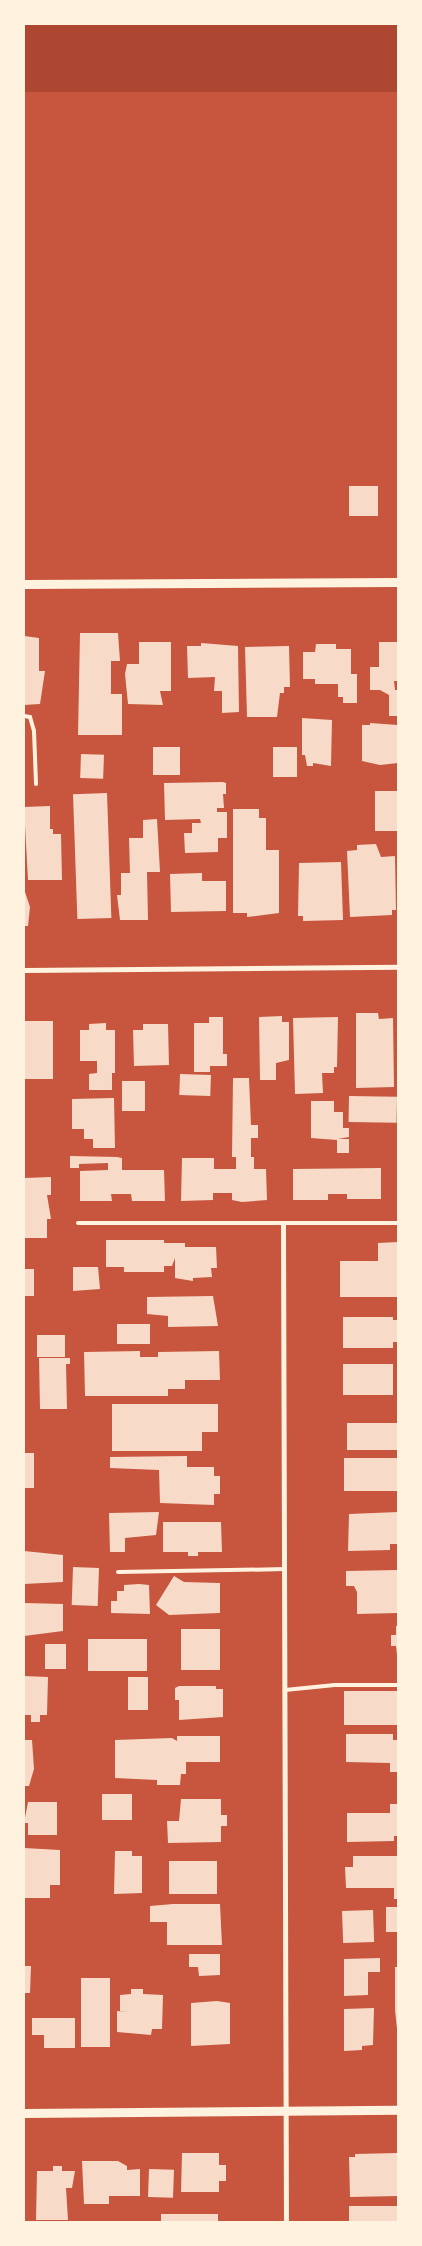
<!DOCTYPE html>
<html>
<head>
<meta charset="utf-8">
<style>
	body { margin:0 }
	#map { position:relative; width:422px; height:2246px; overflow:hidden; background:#c8553d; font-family:Commissioner,sans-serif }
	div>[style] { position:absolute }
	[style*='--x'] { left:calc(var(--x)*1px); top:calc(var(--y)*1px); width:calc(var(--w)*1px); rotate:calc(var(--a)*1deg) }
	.green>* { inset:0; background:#ae4732; transform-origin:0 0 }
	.building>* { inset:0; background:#f7dbc8; transform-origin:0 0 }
	.service>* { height:4px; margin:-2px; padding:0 2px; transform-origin:2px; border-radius:2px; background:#fff3e0 }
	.minor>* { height:5px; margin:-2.5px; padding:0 2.5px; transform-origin:2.5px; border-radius:2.5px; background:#fff3e0 }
	.tertiary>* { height:9px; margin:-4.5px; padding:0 4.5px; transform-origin:4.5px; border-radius:4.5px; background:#fff3e0 }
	span { translate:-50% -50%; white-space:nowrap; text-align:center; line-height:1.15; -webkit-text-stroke:4px #fff3e0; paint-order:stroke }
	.frame { position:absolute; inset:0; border:25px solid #fff3e0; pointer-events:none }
</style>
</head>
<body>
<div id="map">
	<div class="green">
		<div style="left:24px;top:24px;width:374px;height:68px"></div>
	</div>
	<div class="building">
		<div style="left:349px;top:486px;width:29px;height:30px"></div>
		<div style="clip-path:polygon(80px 633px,118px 633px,120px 661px,111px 661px,111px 694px,122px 694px,122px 735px,78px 735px)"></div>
		<div style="clip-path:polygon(24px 636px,39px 638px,39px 671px,45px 671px,40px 704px,24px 705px)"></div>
		<div style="clip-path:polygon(139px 642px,171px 642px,171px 691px,160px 691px,163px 705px,128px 704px,125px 674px,127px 664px,139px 664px)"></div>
		<div style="clip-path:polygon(379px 642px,398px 642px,398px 681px,394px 681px,395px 690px,398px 690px,398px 716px,389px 716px,389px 695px,380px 690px,370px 690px,370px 667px,379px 667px)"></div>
		<div style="clip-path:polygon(201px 643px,238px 646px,239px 712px,222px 713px,222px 691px,214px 691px,215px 677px,188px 678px,187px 646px,201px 646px)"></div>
		<div style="clip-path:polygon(316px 644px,336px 644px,336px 649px,351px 649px,351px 674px,357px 674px,357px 703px,343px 703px,343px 697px,338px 697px,338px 684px,315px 684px,315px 679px,303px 679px,303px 652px,315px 652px)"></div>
		<div style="clip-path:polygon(289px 646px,290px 687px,284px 687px,284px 693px,280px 693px,277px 717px,247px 717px,245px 647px)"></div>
		<div style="clip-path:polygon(302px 718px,332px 720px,331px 766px,313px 763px,313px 766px,307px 766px,305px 755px,302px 755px)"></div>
		<div style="clip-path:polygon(370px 723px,398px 725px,398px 763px,380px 765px,362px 761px,362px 725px,370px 725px)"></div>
		<div style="left:153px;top:747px;width:27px;height:28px"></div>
		<div style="left:273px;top:747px;width:24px;height:30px"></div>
		<div style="left:81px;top:754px;width:23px;height:24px;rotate:2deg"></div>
		<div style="clip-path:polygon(223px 782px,226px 783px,226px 794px,223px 794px,224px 808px,217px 808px,217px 812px,227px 812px,227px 838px,218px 838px,218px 852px,185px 853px,184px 833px,192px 833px,192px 823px,201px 823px,200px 819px,165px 820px,164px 783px)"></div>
		<div style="left:398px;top:791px;width:40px;height:23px;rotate:90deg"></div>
		<div style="left:107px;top:793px;width:125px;height:34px;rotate:88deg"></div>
		<div style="clip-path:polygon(50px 806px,50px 829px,53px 829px,53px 834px,61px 834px,62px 880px,28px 880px,24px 807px)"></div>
		<div style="clip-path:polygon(233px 809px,259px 809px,259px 818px,266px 818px,266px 850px,279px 850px,279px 913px,247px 917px,247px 913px,233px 913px)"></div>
		<div style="clip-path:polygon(157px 819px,160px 872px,147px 872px,148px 920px,120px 920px,117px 895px,121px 895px,121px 873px,130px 873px,129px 838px,143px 838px,143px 820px)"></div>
		<div style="clip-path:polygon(376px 844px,381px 857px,395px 856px,396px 910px,392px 910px,392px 915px,350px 917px,347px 851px,357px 850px,357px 845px)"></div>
		<div style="clip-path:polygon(341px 862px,343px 920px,303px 921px,303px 916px,298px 916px,299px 863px)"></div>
		<div style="clip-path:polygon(202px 873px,202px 881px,226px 881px,226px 911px,171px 912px,170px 874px)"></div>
		<div style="clip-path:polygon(24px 889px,30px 907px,28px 926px,24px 926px)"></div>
		<div style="clip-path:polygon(356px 1013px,378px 1013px,379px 1019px,393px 1018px,394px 1087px,356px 1088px)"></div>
		<div style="clip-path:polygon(282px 1016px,282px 1022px,289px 1022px,289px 1060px,276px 1063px,276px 1080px,260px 1080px,259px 1017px)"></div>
		<div style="clip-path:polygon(209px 1017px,223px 1017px,223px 1054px,227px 1054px,227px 1066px,210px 1066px,210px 1072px,194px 1072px,194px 1023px,209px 1023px)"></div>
		<div style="clip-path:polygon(338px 1017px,337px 1067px,334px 1067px,334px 1073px,322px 1073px,323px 1093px,295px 1094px,293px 1018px)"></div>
		<div style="left:24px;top:1021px;width:29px;height:58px"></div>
		<div style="clip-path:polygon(106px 1023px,106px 1030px,115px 1030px,115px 1073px,112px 1073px,112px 1090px,89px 1090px,89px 1074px,97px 1073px,97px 1061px,80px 1061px,80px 1030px,89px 1030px,89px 1024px)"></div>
		<div style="clip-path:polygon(143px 1024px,168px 1024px,169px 1065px,134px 1066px,133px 1030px,143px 1030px)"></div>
		<div style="left:180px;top:1074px;width:31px;height:21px;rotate:2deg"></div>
		<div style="clip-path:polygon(233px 1078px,249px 1078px,251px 1125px,258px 1125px,258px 1138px,251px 1138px,251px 1157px,254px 1157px,254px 1169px,266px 1169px,267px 1200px,242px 1202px,232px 1200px,232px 1193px,213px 1193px,213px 1200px,181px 1201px,182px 1158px,214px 1158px,214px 1169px,236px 1169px,236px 1157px,232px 1157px)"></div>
		<div style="left:122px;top:1081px;width:23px;height:30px"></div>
		<div style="left:349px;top:1096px;width:48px;height:26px;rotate:1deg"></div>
		<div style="clip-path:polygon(114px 1098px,115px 1148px,93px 1148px,93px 1139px,84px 1139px,84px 1129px,72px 1129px,72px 1099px)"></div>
		<div style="clip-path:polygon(311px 1101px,334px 1101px,334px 1112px,343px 1112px,343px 1128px,349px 1128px,349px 1137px,338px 1139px,349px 1139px,349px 1153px,337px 1153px,337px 1140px,311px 1138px)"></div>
		<div style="clip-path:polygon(70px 1156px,117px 1157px,122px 1158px,122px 1170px,164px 1170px,165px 1201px,132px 1201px,131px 1194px,111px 1194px,112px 1201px,80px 1201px,80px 1171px,108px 1170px,108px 1163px,79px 1164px,79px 1168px,70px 1168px)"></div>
		<div style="clip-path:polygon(381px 1168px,381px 1199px,347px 1199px,347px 1194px,328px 1194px,328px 1200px,293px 1200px,293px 1169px)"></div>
		<div style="clip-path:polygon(51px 1177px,51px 1195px,47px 1195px,51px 1219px,47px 1219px,47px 1238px,24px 1238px,24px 1178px)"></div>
		<div style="clip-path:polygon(106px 1240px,164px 1240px,164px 1243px,185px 1243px,185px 1247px,216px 1247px,217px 1268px,211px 1268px,212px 1277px,193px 1278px,193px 1281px,175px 1278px,175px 1258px,172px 1266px,164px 1266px,164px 1272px,124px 1272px,124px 1267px,106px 1267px)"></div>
		<div style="clip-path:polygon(398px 1242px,398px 1297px,340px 1297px,340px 1261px,378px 1261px,378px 1243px)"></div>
		<div style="clip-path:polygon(73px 1267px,98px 1267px,100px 1289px,73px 1291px)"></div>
		<div style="left:24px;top:1269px;width:10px;height:27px"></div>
		<div style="clip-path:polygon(213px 1296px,218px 1326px,168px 1327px,168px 1316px,147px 1314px,147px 1297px)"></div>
		<div style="clip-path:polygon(343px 1317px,393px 1317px,393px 1320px,398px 1320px,398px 1342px,393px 1342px,393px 1348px,343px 1348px)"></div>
		<div style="left:150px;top:1324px;width:20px;height:33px;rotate:90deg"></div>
		<div style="left:37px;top:1335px;width:28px;height:22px"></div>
		<div style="clip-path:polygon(140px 1351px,140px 1357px,158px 1357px,158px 1352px,219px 1351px,220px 1380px,185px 1380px,185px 1389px,168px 1389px,168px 1396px,85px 1396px,84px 1352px)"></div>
		<div style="clip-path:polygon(39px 1358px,70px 1358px,70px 1364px,66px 1364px,67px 1409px,40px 1409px)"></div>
		<div style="left:343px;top:1364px;width:50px;height:31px"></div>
		<div style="clip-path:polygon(112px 1404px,218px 1404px,218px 1432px,202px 1432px,202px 1451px,112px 1451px)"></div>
		<div style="left:398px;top:1423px;width:27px;height:51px;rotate:90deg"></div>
		<div style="left:24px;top:1453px;width:10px;height:35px"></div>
		<div style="clip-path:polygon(187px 1456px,187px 1467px,214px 1467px,214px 1476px,220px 1476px,220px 1494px,214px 1494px,214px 1505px,160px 1503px,159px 1470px,110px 1468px,110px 1457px)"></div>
		<div style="left:398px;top:1458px;width:33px;height:54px;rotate:90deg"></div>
		<div style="clip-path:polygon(159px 1512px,156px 1535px,125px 1538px,125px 1552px,110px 1552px,109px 1513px)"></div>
		<div style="clip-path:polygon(398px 1512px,398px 1544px,390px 1544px,390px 1550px,348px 1551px,349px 1514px)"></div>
		<div style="clip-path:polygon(163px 1522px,221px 1522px,222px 1552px,198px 1552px,198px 1556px,188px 1556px,188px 1552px,163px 1552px)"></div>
		<div style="clip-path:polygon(24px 1551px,63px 1555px,63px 1582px,24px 1584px)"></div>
		<div style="left:99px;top:1568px;width:38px;height:26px;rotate:92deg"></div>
		<div style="clip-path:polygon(398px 1570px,398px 1613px,357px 1614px,357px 1592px,354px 1586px,346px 1586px,346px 1571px)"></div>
		<div style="clip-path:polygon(174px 1576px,184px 1582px,220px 1583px,220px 1613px,169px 1615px,156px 1605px)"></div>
		<div style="clip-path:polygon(139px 1584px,149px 1585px,150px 1614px,111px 1613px,111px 1601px,117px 1601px,117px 1591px,124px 1591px,124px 1585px)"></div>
		<div style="clip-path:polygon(24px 1603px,63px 1604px,63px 1631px,24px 1636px)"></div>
		<div style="clip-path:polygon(396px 1626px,398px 1626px,398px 1664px,396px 1646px,391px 1646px,391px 1635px,396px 1635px)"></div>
		<div style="left:181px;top:1629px;width:39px;height:41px"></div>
		<div style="left:147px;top:1639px;width:32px;height:59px;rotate:90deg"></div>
		<div style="left:66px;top:1644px;width:25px;height:21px;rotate:90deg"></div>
		<div style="clip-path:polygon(24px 1676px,48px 1677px,47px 1715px,40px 1715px,40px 1722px,31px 1722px,31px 1715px,24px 1715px)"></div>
		<div style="left:128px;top:1677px;width:20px;height:33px"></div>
		<div style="clip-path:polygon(179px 1686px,216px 1686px,216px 1689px,223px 1689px,223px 1717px,179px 1720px,179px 1700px,175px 1700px,175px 1688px)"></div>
		<div style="left:344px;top:1691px;width:54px;height:34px"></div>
		<div style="clip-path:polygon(346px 1734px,393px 1734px,393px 1740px,398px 1740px,398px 1772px,390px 1772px,390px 1763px,346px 1762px)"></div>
		<div style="clip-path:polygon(177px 1736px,220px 1736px,220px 1762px,186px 1762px,186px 1774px,181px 1774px,180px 1785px,157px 1785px,157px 1780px,115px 1778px,115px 1740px,172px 1738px,177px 1741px)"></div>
		<div style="clip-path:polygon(24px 1740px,32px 1740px,34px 1769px,29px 1786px,24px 1786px)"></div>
		<div style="left:102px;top:1794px;width:30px;height:26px"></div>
		<div style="clip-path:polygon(181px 1799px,221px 1799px,221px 1815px,227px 1815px,227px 1826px,221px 1826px,221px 1842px,168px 1843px,167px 1821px,179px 1821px)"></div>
		<div style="clip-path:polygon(28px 1802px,57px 1802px,57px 1835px,28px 1835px,28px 1823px,24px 1823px)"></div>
		<div style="clip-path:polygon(390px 1804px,398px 1804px,398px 1836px,394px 1836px,394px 1841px,347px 1842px,347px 1813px,390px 1813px)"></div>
		<div style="clip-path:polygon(24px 1848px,60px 1850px,60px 1885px,50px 1885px,50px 1898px,24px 1898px)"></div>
		<div style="clip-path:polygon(115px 1851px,132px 1851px,132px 1856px,142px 1856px,142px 1893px,114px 1894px)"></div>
		<div style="clip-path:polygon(353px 1856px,398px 1856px,398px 1899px,394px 1899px,394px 1888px,346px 1888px,345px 1867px,353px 1867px)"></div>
		<div style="left:217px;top:1861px;width:33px;height:48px;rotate:90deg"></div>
		<div style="clip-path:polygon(173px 1904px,220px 1904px,222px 1945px,167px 1945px,167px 1922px,150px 1922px,150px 1906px)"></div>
		<div style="left:386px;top:1907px;width:12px;height:25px"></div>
		<div style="left:373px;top:1910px;width:32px;height:31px;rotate:88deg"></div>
		<div style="clip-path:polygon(189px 1954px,220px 1954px,220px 1975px,199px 1976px,198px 1967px,189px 1967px)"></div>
		<div style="clip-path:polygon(380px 1958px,380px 1972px,368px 1972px,368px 1995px,344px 1996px,344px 1959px)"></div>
		<div style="clip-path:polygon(24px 1966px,31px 1966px,30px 1993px,24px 1993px)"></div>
		<div style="clip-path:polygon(395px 1967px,398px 1967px,398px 2038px,395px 2010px)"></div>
		<div style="left:81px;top:1978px;width:29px;height:69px"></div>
		<div style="clip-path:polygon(131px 1989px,143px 1989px,143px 1994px,163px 1995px,162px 2029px,152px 2029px,151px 2035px,117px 2032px,117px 2011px,129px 2012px,120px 2011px,120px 1995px,131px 1994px)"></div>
		<div style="clip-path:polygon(217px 2001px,230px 2003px,230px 2044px,191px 2046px,191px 2003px)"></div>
		<div style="clip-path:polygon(374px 2008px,373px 2045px,362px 2046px,362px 2050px,344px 2051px,344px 2009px)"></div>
		<div style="clip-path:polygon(32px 2018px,75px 2018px,75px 2048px,44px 2048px,44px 2035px,32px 2035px)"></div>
		<div style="clip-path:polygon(182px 2153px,219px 2153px,219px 2165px,226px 2165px,226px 2181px,219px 2181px,219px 2192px,181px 2192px)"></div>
		<div style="clip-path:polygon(398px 2153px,398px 2196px,350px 2197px,349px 2157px,355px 2157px,355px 2154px)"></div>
		<div style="clip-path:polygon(82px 2161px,118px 2161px,127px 2166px,127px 2170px,140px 2169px,140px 2196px,109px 2196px,109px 2204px,84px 2204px)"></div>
		<div style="clip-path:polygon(53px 2166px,62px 2166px,62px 2171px,75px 2171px,72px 2188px,66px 2188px,68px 2220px,36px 2220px,37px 2171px,53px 2171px)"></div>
		<div style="left:149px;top:2169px;width:25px;height:28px;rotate:2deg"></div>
		<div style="left:349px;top:2206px;width:49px;height:16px"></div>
		<div style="left:218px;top:2214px;width:8px;height:57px;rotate:90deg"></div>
	</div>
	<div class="service">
		<div style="--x:24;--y:716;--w:6;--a:9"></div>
		<div style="--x:30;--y:717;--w:15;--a:74"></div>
		<div style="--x:34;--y:731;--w:53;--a:87.8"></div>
		<div style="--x:78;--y:1223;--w:320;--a:0"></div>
		<div style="--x:118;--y:1572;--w:167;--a:-1"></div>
		<div style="--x:285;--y:1690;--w:50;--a:-5.7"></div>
		<div style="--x:335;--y:1685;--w:63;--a:0"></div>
	</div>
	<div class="minor">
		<div style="--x:24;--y:970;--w:374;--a:-0.5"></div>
		<div style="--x:283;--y:1223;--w:999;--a:89.83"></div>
	</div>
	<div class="tertiary">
		<div style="--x:24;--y:584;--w:374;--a:-0.3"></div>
		<div style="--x:24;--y:2113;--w:374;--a:-0.5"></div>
	</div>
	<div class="frame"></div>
</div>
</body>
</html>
